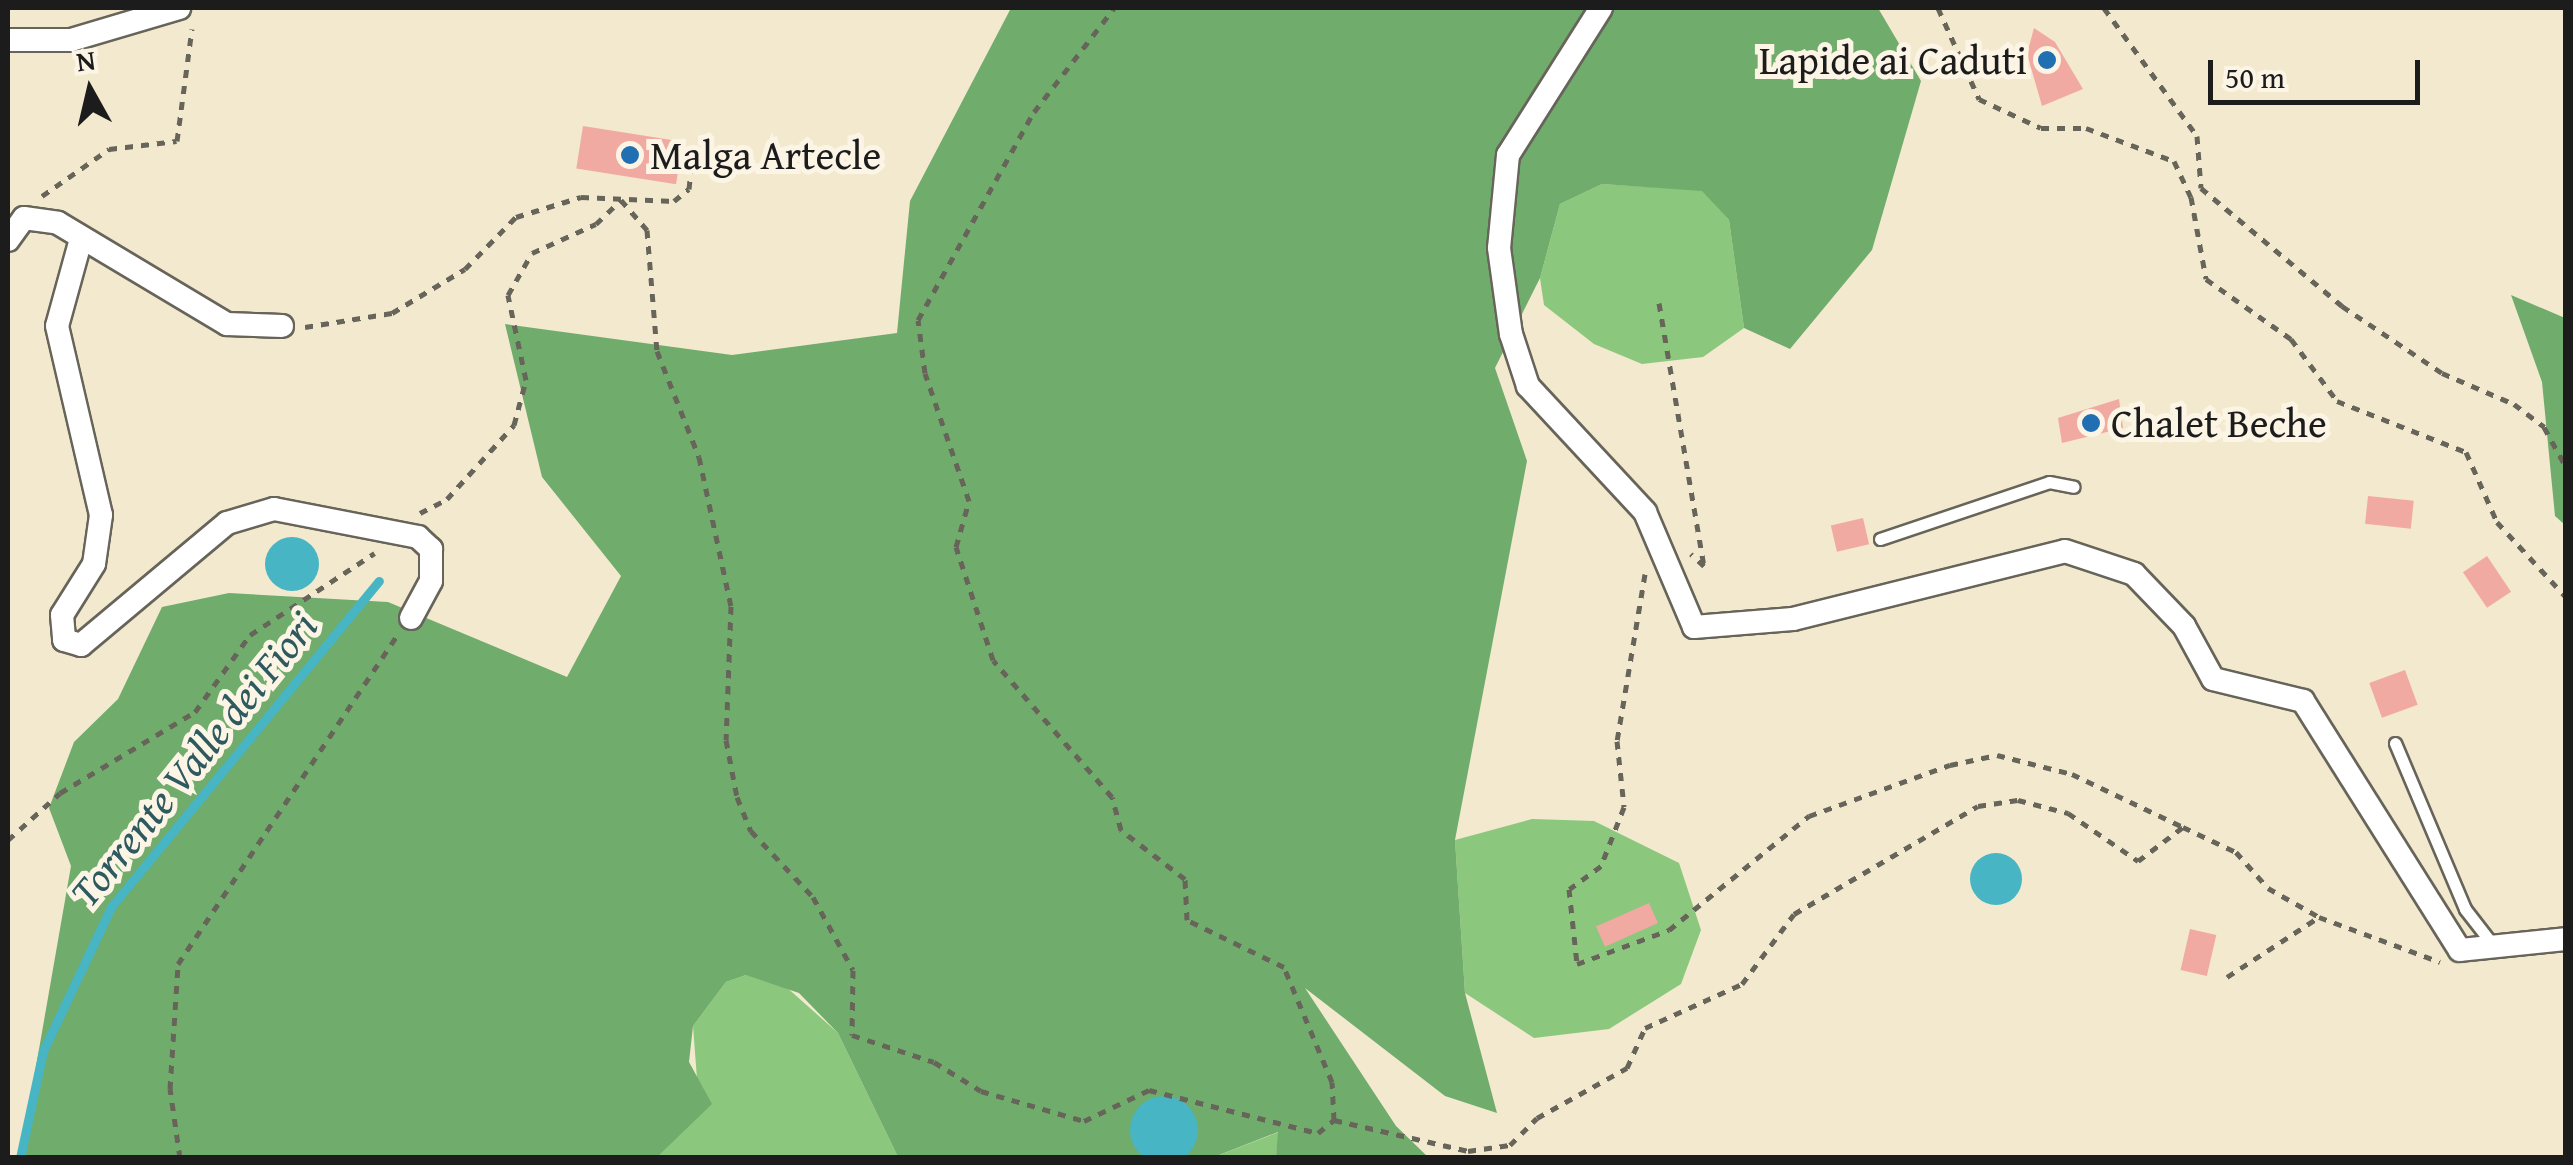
<!DOCTYPE html>
<html>
<head>
<meta charset="utf-8">
<style>
	body { margin:0 }
	#map { position:relative; width:2573px; height:1165px; overflow:hidden; background:#f3e9ce; font-family:"Gentium Book Plus",serif }
	div>[style] { position:absolute }
	[style*='--x'] { left:calc(var(--x)*1px); top:calc(var(--y)*1px); width:calc(var(--w)*1px); rotate:calc(var(--a)*1deg) }
	.green>* { inset:0; background:#8bc77d }
	.forest>* { inset:0; background:#70ac6c }
	.water>* { inset:0; background:#47b5c3 }
	.round { border-radius:50% }
	.stream>* { height:9px; margin:-4.5px; padding:0 4.5px; transform-origin:4.5px; border-radius:4.5px; background:#47b5c3 }
	.building>* { inset:0; background:#f1aaa2; transform-origin:0 0 }
	.path>* { height:5px; margin-top:-2.5px; transform-origin:0; background:repeating-linear-gradient(90deg,#67645a 0 8px,transparent 0 16px) }
	.roads { filter:drop-shadow(2px 0 #67645a) drop-shadow(-2px 0 #67645a) drop-shadow(0 2px #67645a) drop-shadow(0 -2px #67645a) }
	.lane>* { height:11px; margin:-5.5px; padding:0 5.5px; transform-origin:5.5px; border-radius:5.5px; background:#fff }
	.street>* { height:22px; margin:-11px; padding:0 11px; transform-origin:11px; border-radius:11px; background:#fff }
	.dots>* { width:28px; height:28px; translate:-50% -50%; box-sizing:border-box; border:5px solid #fcf5e5; border-radius:50% }
	span { translate:-50% -50%; white-space:nowrap; text-align:center; line-height:1.15; -webkit-text-stroke:10px #fcf5e5; paint-order:stroke }
	.poi-label { font-size:40px; color:#1c1c1c }
	.right { translate:-100% -50%; text-align:right }
	.left { translate:0 -50%; text-align:left }
	.water-label { font-size:42px; color:#2d595f; font-style:italic }
	.frame { position:absolute; inset:0; border:10px solid #1c1c1c; pointer-events:none }
	.north { position:absolute; left:40px; top:40px; width:100px; height:100px; -webkit-text-stroke:8px #fcf5e5; paint-order:stroke; rotate:352deg; font-size:28px; font-weight:700; line-height:40px; text-align:center; color:#1c1c1c }
	.north::after { content:''; display:block; margin:auto; width:35px; height:45px; background:#1c1c1c; clip-path:polygon(50% 0,100% 100%,50% 72%,0 100%) }
	.scale { position:absolute; left:2208px; top:60px; width:212px; height:45px; box-sizing:border-box; border:5px solid #1c1c1c; border-top:0; padding-left:12px; font-size:30px; line-height:35px; white-space:nowrap; color:#1c1c1c; -webkit-text-stroke:8px #fcf5e5; paint-order:stroke }
</style>
</head>
<body>
<div id="map">
	<div class="green">
		<div style="clip-path:polygon(1602px 184px,1702px 190px,1729px 220px,1744px 328px,1703px 357px,1642px 364px,1594px 344px,1544px 305px,1540px 278px,1560px 204px)"></div>
		<div style="clip-path:polygon(1532px 819px,1594px 821px,1679px 863px,1701px 930px,1681px 984px,1609px 1029px,1534px 1038px,1465px 993px,1455px 840px)"></div>
		<div style="clip-path:polygon(746px 975px,775px 977px,838px 1033px,898px 1157px,657px 1158px,697px 1079px,693px 1026px,726px 982px)"></div>
		<div style="clip-path:polygon(1279px 1132px,1276px 1157px,1214px 1157px)"></div>
	</div>
	<div class="forest">
		<div style="clip-path:polygon(1011px 8px,1878px 8px,1921px 81px,1872px 250px,1790px 349px,1744px 328px,1729px 220px,1702px 191px,1602px 184px,1560px 204px,1540px 278px,1495px 368px,1527px 461px,1455px 840px,1465px 993px,1497px 1113px,1445px 1096px,1305px 988px,1396px 1126px,1428px 1157px,1276px 1157px,1278px 1132px,1214px 1157px,898px 1157px,838px 1033px,799px 993px,746px 975px,726px 982px,693px 1026px,689px 1062px,712px 1104px,657px 1157px,20px 1158px,71px 866px,49px 808px,74px 742px,118px 699px,162px 607px,229px 593px,388px 602px,567px 677px,621px 576px,542px 477px,505px 324px,732px 355px,897px 333px,910px 201px)"></div>
		<div style="clip-path:polygon(2511px 295px,2565px 318px,2565px 525px,2555px 516px,2542px 382px)"></div>
	</div>
	<div class="water">
		<div class="round" style="left:265px;top:537px;width:54px;height:54px"></div>
		<div class="round" style="left:1970px;top:853px;width:52px;height:52px"></div>
		<div class="round" style="left:1130px;top:1096px;width:68px;height:68px"></div>
	</div>
	<div class="stream">
		<div style="--x:20;--y:1158;--w:109;--a:-77.9"></div>
		<div style="--x:43;--y:1051;--w:159;--a:-64.7"></div>
		<div style="--x:111;--y:907;--w:422;--a:-50.6"></div>
	</div>
	<div class="building">
		<div style="clip-path:polygon(2034px 28px,2055px 42px,2083px 89px,2042px 106px,2027px 54px)"></div>
		<div style="left:583px;top:126px;width:101px;height:43px;rotate:9deg"></div>
		<div style="clip-path:polygon(2119px 399px,2123px 428px,2062px 443px,2058px 418px)"></div>
		<div style="left:2368px;top:496px;width:46px;height:28px;rotate:6deg"></div>
		<div style="left:1863px;top:518px;width:27px;height:33px;rotate:77deg"></div>
		<div style="left:2487px;top:556px;width:43px;height:29px;rotate:56deg"></div>
		<div style="left:2405px;top:670px;width:37px;height:38px;rotate:70deg"></div>
		<div style="left:1649px;top:903px;width:22px;height:58px;rotate:66deg"></div>
		<div style="left:2190px;top:929px;width:27px;height:42px;rotate:13deg"></div>
	</div>
	<div class="path">
		<div style="--x:1938;--y:8;--w:100;--a:65.7"></div>
		<div style="--x:1979;--y:99;--w:68;--a:25.1"></div>
		<div style="--x:2041;--y:128;--w:45;--a:0"></div>
		<div style="--x:2086;--y:128;--w:94;--a:20.6"></div>
		<div style="--x:2174;--y:161;--w:40;--a:65"></div>
		<div style="--x:2191;--y:197;--w:83;--a:79.6"></div>
		<div style="--x:2206;--y:279;--w:104;--a:35.2"></div>
		<div style="--x:2291;--y:339;--w:77;--a:53.4"></div>
		<div style="--x:2337;--y:401;--w:139;--a:21.6"></div>
		<div style="--x:2466;--y:452;--w:77;--a:66.1"></div>
		<div style="--x:2497;--y:522;--w:102;--a:47.4"></div>
		<div style="--x:2104;--y:8;--w:158;--a:54"></div>
		<div style="--x:2197;--y:136;--w:52;--a:85.6"></div>
		<div style="--x:2201;--y:188;--w:184;--a:39.9"></div>
		<div style="--x:2342;--y:306;--w:120;--a:33.8"></div>
		<div style="--x:2442;--y:373;--w:78;--a:23.3"></div>
		<div style="--x:2514;--y:404;--w:38;--a:37"></div>
		<div style="--x:2544;--y:427;--w:46;--a:61.2"></div>
		<div style="--x:42;--y:196;--w:82;--a:-35"></div>
		<div style="--x:109;--y:149;--w:68;--a:-6.7"></div>
		<div style="--x:177;--y:141;--w:113;--a:-82.4"></div>
		<div style="--x:621;--y:200;--w:40;--a:49"></div>
		<div style="--x:647;--y:230;--w:121;--a:85.3"></div>
		<div style="--x:657;--y:351;--w:114;--a:68.4"></div>
		<div style="--x:699;--y:457;--w:152;--a:77.9"></div>
		<div style="--x:731;--y:606;--w:134;--a:92.1"></div>
		<div style="--x:726;--y:740;--w:58;--a:79.1"></div>
		<div style="--x:737;--y:797;--w:37;--a:68"></div>
		<div style="--x:751;--y:831;--w:91;--a:46.8"></div>
		<div style="--x:813;--y:897;--w:83;--a:61.3"></div>
		<div style="--x:853;--y:970;--w:65;--a:90.9"></div>
		<div style="--x:852;--y:1035;--w:86;--a:18.2"></div>
		<div style="--x:934;--y:1062;--w:55;--a:31.7"></div>
		<div style="--x:981;--y:1091;--w:107;--a:16.2"></div>
		<div style="--x:1084;--y:1121;--w:72;--a:-25.5"></div>
		<div style="--x:1149;--y:1090;--w:174;--a:14.3"></div>
		<div style="--x:1318;--y:1133;--w:21;--a:-39"></div>
		<div style="--x:1334;--y:1120;--w:38;--a:-93"></div>
		<div style="--x:1332;--y:1082;--w:125;--a:-112.7"></div>
		<div style="--x:1284;--y:967;--w:108;--a:-154.1"></div>
		<div style="--x:1187;--y:920;--w:41;--a:-92.8"></div>
		<div style="--x:1185;--y:879;--w:81;--a:-142.6"></div>
		<div style="--x:1121;--y:830;--w:34;--a:-105"></div>
		<div style="--x:1112;--y:797;--w:181;--a:-131"></div>
		<div style="--x:993;--y:660;--w:119;--a:-108.1"></div>
		<div style="--x:956;--y:547;--w:48;--a:-74.2"></div>
		<div style="--x:969;--y:501;--w:135;--a:-109"></div>
		<div style="--x:925;--y:373;--w:53;--a:-97.5"></div>
		<div style="--x:918;--y:320;--w:238;--a:-60.9"></div>
		<div style="--x:1034;--y:112;--w:131;--a:-52.4"></div>
		<div style="--x:1659;--y:303;--w:267;--a:80.3"></div>
		<div style="--x:1704;--y:566;--w:18;--a:-137"></div>
		<div style="--x:305;--y:327;--w:88;--a:-9.1"></div>
		<div style="--x:392;--y:313;--w:85;--a:-31.1"></div>
		<div style="--x:465;--y:269;--w:73;--a:-45.6"></div>
		<div style="--x:516;--y:217;--w:68;--a:-17.1"></div>
		<div style="--x:581;--y:197;--w:93;--a:2.5"></div>
		<div style="--x:674;--y:201;--w:19;--a:-39"></div>
		<div style="--x:689;--y:189;--w:29;--a:-84"></div>
		<div style="--x:420;--y:513;--w:30;--a:-27"></div>
		<div style="--x:447;--y:499;--w:100;--a:-47.8"></div>
		<div style="--x:514;--y:425;--w:47;--a:-75.1"></div>
		<div style="--x:526;--y:380;--w:87;--a:-102"></div>
		<div style="--x:508;--y:295;--w:48;--a:-60.3"></div>
		<div style="--x:532;--y:253;--w:70;--a:-24.4"></div>
		<div style="--x:596;--y:224;--w:35;--a:-44"></div>
		<div style="--x:1645;--y:574;--w:169;--a:99.5"></div>
		<div style="--x:1617;--y:741;--w:66;--a:83.9"></div>
		<div style="--x:1624;--y:807;--w:63;--a:111.3"></div>
		<div style="--x:1601;--y:866;--w:39;--a:144"></div>
		<div style="--x:1569;--y:889;--w:75;--a:83.9"></div>
		<div style="--x:1577;--y:964;--w:98;--a:-20.3"></div>
		<div style="--x:1669;--y:930;--w:181;--a:-39.2"></div>
		<div style="--x:1809;--y:816;--w:150;--a:-19.9"></div>
		<div style="--x:1950;--y:765;--w:48;--a:-12"></div>
		<div style="--x:1997;--y:755;--w:77;--a:14.2"></div>
		<div style="--x:2072;--y:774;--w:123;--a:25.5"></div>
		<div style="--x:8;--y:840;--w:70;--a:-42.1"></div>
		<div style="--x:60;--y:793;--w:157;--a:-31"></div>
		<div style="--x:195;--y:712;--w:95;--a:-54.5"></div>
		<div style="--x:250;--y:635;--w:149;--a:-33.3"></div>
		<div style="--x:2227;--y:977;--w:110;--a:-33.1"></div>
		<div style="--x:2319;--y:917;--w:129;--a:20.4"></div>
		<div style="--x:1334;--y:1120;--w:138;--a:13"></div>
		<div style="--x:1468;--y:1151;--w:42;--a:-8.1"></div>
		<div style="--x:1510;--y:1145;--w:38;--a:-45"></div>
		<div style="--x:1537;--y:1118;--w:103;--a:-29.1"></div>
		<div style="--x:1627;--y:1068;--w:44;--a:-65.8"></div>
		<div style="--x:1645;--y:1028;--w:107;--a:-24.4"></div>
		<div style="--x:1742;--y:984;--w:87;--a:-53.4"></div>
		<div style="--x:1794;--y:914;--w:213;--a:-30.4"></div>
		<div style="--x:1978;--y:806;--w:40;--a:-8.5"></div>
		<div style="--x:2018;--y:800;--w:52;--a:14.6"></div>
		<div style="--x:2068;--y:813;--w:85;--a:34.4"></div>
		<div style="--x:2138;--y:861;--w:56;--a:-37.1"></div>
		<div style="--x:2183;--y:827;--w:59;--a:25.3"></div>
		<div style="--x:2236;--y:852;--w:48;--a:48.4"></div>
		<div style="--x:2268;--y:888;--w:59;--a:29.6"></div>
		<div style="--x:180;--y:1158;--w:70;--a:-98.2"></div>
		<div style="--x:170;--y:1089;--w:125;--a:-86.3"></div>
		<div style="--x:178;--y:964;--w:394;--a:-56.3"></div>
	</div>
	<div class="roads">
		<div class="lane">
			<div style="--x:1880;--y:539;--w:178;--a:-18.6"></div>
			<div style="--x:2049;--y:482;--w:25;--a:11"></div>
			<div style="--x:2395;--y:743;--w:180;--a:67.1"></div>
			<div style="--x:2465;--y:909;--w:46;--a:52.1"></div>
		</div>
		<div class="street">
			<div style="--x:1601;--y:8;--w:174;--a:122.3"></div>
			<div style="--x:1508;--y:155;--w:93;--a:95.5"></div>
			<div style="--x:1499;--y:248;--w:87;--a:82.1"></div>
			<div style="--x:1511;--y:334;--w:55;--a:71.9"></div>
			<div style="--x:1528;--y:386;--w:172;--a:47.1"></div>
			<div style="--x:1645;--y:512;--w:125;--a:66.9"></div>
			<div style="--x:1694;--y:627;--w:99;--a:-4.6"></div>
			<div style="--x:1793;--y:619;--w:280;--a:-14"></div>
			<div style="--x:2065;--y:551;--w:73;--a:18.4"></div>
			<div style="--x:2134;--y:574;--w:72;--a:46.1"></div>
			<div style="--x:2184;--y:626;--w:60;--a:61.3"></div>
			<div style="--x:2213;--y:679;--w:93;--a:13.7"></div>
			<div style="--x:2303;--y:701;--w:294;--a:57.8"></div>
			<div style="--x:2460;--y:950;--w:107;--a:-5.9"></div>
			<div style="--x:8;--y:40;--w:63;--a:0"></div>
			<div style="--x:71;--y:40;--w:113;--a:-16.5"></div>
			<div style="--x:81;--y:239;--w:90;--a:105.4"></div>
			<div style="--x:57;--y:326;--w:194;--a:76.9"></div>
			<div style="--x:101;--y:515;--w:49;--a:98.1"></div>
			<div style="--x:94;--y:564;--w:60;--a:122.1"></div>
			<div style="--x:62;--y:615;--w:25;--a:85"></div>
			<div style="--x:64;--y:640;--w:18;--a:16"></div>
			<div style="--x:81;--y:645;--w:190;--a:-39.9"></div>
			<div style="--x:227;--y:523;--w:49;--a:-16.6"></div>
			<div style="--x:274;--y:509;--w:147;--a:11"></div>
			<div style="--x:418;--y:537;--w:18;--a:43"></div>
			<div style="--x:431;--y:549;--w:32;--a:90"></div>
			<div style="--x:431;--y:581;--w:42;--a:118.4"></div>
			<div style="--x:8;--y:240;--w:27;--a:-54"></div>
			<div style="--x:24;--y:218;--w:34;--a:8"></div>
			<div style="--x:58;--y:223;--w:197;--a:30.9"></div>
			<div style="--x:227;--y:324;--w:55;--a:2.1"></div>
		</div>
	</div>
	<div class="dots">
		<div style="left:2047px;top:60px;background:#1f6fb2"></div>
		<div style="left:630px;top:155px;background:#1f6fb2"></div>
		<div style="left:2091px;top:423px;background:#1f6fb2"></div>
	</div>
	<div class="poi-label">
		<span class="right" style="left:2027px;top:60px">Lapide ai Caduti</span>
		<span class="left" style="left:650px;top:155px">Malga Artecle</span>
		<span class="left" style="left:2111px;top:423px">Chalet Beche</span>
	</div>
	<div class="water-label">
		<span style="left:193px;top:759px;rotate:-51deg">Torrente Valle dei Fiori</span>
	</div>
	<div class="frame"></div>
	<div class="north">N</div>
	<div class="scale">50 m</div>
</div>
</body>
</html>
